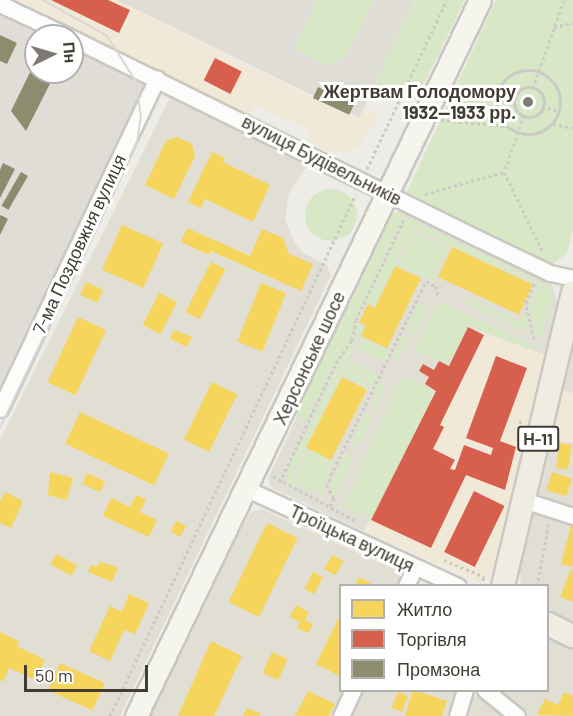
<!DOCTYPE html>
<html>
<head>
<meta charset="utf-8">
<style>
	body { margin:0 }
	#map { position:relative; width:573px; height:716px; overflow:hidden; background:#eeece6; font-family:Barlow,sans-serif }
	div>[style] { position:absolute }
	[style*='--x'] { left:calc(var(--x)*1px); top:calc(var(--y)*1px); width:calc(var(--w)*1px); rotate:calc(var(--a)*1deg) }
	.residential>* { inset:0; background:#e1ded3 }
	.commercial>* { inset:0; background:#f1e9d8 }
	.industrial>* { inset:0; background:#e0ddd7 }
	.green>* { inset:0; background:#d8e8c6; transform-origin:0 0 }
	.round { border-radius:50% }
	.homes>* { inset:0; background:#f6d55c; transform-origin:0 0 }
	.shops>* { inset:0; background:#d6604d; transform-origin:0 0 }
	.industry>* { inset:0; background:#8c8c6e; transform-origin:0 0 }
	.path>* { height:3px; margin-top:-1.5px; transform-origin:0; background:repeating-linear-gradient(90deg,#cccac5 0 3px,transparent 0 6px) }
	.path>.ring { margin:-1.5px; padding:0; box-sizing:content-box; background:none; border:3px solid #cccac5; border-radius:50% }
	.roads { filter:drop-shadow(2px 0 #cac8c2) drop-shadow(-2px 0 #cac8c2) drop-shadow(0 2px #cac8c2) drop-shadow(0 -2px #cac8c2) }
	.minor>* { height:15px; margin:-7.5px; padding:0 7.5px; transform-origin:7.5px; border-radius:7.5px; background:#fcfcfb }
	.secondary>* { height:21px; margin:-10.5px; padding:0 10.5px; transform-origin:10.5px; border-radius:10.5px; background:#f5f4ed }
	.primary>* { height:22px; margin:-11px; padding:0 11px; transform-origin:11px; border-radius:11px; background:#efede2 }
	.tram>* { height:1.5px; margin:-0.75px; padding:0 0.75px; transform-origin:0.75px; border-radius:0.75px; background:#d8d8d7 }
	.dots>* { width:16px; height:16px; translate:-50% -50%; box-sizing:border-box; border:3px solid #fff; border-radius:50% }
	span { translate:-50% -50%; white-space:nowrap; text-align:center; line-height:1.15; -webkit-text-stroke:6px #fff; paint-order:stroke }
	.shield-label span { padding:2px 4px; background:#fff; border:2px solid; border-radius:4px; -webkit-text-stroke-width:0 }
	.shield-label { font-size:16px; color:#423d33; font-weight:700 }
	.poi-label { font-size:18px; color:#423d33; font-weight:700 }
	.right { translate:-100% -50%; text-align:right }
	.street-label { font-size:18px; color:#423d33 }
	.legend { position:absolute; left:339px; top:584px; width:210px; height:108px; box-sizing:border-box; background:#fff; border:2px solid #b3b1ad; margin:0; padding:8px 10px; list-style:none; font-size:18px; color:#423d33 }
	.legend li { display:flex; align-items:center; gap:12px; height:30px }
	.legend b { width:30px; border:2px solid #b3b1ad }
	.north { position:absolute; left:24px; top:24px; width:60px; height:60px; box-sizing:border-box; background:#fff; border:2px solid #b3b1ad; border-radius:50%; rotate:85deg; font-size:16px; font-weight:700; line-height:24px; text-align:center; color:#423d33 }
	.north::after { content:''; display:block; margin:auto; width:21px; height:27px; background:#7e7a72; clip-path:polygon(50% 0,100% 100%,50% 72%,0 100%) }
	.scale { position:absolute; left:24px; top:665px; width:124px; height:27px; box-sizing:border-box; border:3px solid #423d33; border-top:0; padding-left:8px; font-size:18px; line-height:21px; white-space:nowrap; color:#423d33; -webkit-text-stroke:4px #fff; paint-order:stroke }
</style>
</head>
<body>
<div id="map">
	<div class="residential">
		<div style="clip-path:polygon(170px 98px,307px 166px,289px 193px,285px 219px,295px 244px,305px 254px,326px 264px,331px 275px,120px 716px,0 716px,0 440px)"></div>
		<div style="clip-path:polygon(400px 211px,552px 284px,557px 302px,545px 355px,468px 327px,364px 531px,272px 488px,268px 479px,389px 217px)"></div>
		<div style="clip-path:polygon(573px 342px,573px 509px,542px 498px,537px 491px)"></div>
		<div style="clip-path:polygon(535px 509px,573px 521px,573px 624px,548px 612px,548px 586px,521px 586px,519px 565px,531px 512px)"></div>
		<div style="clip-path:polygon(264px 510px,402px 573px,405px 578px,401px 585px,340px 586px,340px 690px,348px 691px,336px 716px,148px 716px,247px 517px,253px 511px)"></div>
		<div style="clip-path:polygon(548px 637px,573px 649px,573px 716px,526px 716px,497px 691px,548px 690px)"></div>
		<div style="clip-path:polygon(358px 691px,455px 691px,448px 716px,346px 716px)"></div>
		<div style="clip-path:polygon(478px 696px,506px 716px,465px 716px,470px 699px)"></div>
	</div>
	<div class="commercial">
		<div style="clip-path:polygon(10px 0,116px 0,348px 115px,358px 118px,365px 107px,380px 116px,358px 146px,344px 153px,326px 151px,308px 142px,307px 129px,254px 104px,251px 116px)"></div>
		<div style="clip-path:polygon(468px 327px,545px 355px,513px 507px,491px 578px,480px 583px,364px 531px)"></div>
		<div style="clip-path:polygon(560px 389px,573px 393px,573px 443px,549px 439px)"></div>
	</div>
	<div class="industrial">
		<div style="clip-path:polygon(117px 0,415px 0,359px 118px)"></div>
		<div style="clip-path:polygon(0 14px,46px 36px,36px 36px,36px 72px,72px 72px,72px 48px,149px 85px,0 388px)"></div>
	</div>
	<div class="green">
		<div style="clip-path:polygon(317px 0,374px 0,346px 56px,327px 66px,294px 48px)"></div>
		<div style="clip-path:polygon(415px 0,465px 0,419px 94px,401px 100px,372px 88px)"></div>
		<div style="clip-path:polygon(496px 0,573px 0,573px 230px,567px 253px,553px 264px,418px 201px,407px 192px)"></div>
		<div class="round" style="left:305px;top:189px;width:52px;height:52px"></div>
		<div style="clip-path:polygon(396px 212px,404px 212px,404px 216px,350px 338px,306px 421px,295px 416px,389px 217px)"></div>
		<div style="clip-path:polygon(407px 218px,535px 279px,533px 283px,413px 229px,374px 306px,367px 303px)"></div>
		<div style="left:414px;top:232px;width:38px;height:37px;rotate:25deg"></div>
		<div style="clip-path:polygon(538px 281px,550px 287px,552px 303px,541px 337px,536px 336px,529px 306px)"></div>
		<div style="clip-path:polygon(466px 297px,509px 318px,518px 320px,526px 313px,531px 333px,464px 302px)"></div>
		<div style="left:419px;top:302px;width:8px;height:32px;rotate:23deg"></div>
		<div style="clip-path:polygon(442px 303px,537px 347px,534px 350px,468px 326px,449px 364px,418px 351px,416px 346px,434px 308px)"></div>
		<div style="clip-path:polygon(359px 324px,364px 326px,293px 476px,292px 483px,311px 492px,308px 494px,283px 481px)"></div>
		<div style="clip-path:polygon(404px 335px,410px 338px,399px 358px,392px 360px)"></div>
		<div style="left:363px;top:339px;width:31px;height:12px;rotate:25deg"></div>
		<div style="clip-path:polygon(350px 361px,356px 364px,368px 388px,344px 377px)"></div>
		<div style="clip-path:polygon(359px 364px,380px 375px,373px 390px,370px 387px)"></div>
		<div style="left:402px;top:376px;width:36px;height:142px;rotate:24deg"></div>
		<div style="clip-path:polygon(383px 378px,384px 390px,374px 410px,369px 408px)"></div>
		<div style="left:367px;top:413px;width:7px;height:34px;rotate:27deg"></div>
		<div style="clip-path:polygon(309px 449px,333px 460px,323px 486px,327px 497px,294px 482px)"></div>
		<div style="clip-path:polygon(346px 454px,352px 456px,335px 496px,330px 484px)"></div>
	</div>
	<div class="homes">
		<div style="clip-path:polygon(177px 137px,192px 144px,195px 156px,174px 199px,145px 185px,166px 141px)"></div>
		<div style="clip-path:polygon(212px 152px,225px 158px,223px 162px,270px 185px,253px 222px,205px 199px,201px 208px,188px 202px)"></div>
		<div style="left:122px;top:225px;width:45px;height:49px;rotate:24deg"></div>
		<div style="clip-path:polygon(187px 228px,250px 256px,262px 229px,283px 238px,289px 254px,313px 264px,301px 291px,211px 251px,209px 255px,181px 242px)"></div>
		<div style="left:452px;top:247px;width:89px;height:33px;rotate:25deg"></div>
		<div style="left:211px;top:262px;width:16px;height:56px;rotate:27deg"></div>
		<div style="clip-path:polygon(395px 266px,421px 278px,387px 348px,361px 336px,366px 325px,359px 322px,368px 304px,375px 308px)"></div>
		<div style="left:86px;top:282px;width:19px;height:14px;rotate:25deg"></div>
		<div style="left:261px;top:283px;width:27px;height:63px;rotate:22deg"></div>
		<div style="left:159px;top:293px;width:20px;height:36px;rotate:27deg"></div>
		<div style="left:78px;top:317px;width:31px;height:72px;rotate:25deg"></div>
		<div style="clip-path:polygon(174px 330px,192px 337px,187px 347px,170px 339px)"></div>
		<div style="left:342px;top:377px;width:28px;height:79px;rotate:27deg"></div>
		<div style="left:212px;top:382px;width:28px;height:64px;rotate:26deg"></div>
		<div style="left:80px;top:412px;width:98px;height:35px;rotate:25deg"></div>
		<div style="left:560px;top:443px;width:12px;height:25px;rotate:9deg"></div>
		<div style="clip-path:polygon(50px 472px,73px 478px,67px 500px,48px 495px)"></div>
		<div style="left:552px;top:472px;width:21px;height:19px;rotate:17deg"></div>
		<div style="left:87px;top:473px;width:20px;height:12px;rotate:24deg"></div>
		<div style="clip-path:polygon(5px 492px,23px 501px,11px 528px,0 523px,0 501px)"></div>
		<div style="clip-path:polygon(136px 495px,146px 499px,140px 512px,157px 520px,149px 537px,103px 516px,111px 498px,130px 507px)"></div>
		<div style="left:176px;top:521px;width:11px;height:12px;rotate:27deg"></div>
		<div style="clip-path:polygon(572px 522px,573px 522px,573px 567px,561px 564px)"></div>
		<div style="left:267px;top:523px;width:34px;height:88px;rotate:26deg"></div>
		<div style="left:56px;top:554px;width:24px;height:12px;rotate:28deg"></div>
		<div style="left:332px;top:555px;width:13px;height:16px;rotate:29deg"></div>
		<div style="clip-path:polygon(100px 562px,118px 567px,112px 582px,88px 572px,91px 565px,97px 567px)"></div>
		<div style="clip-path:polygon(571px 569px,573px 570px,573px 602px,560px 597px)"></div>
		<div style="left:313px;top:572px;width:11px;height:19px;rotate:27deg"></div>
		<div style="clip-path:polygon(359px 577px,376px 586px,355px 586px)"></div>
		<div style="clip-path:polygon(129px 594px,149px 603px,135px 634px,124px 630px,110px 661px,89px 651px,110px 606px,122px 612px)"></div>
		<div style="clip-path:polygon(296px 605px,309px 612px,305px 620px,313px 624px,308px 633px,297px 628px,300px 622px,290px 617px)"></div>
		<div style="clip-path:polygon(340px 615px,340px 676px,316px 664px)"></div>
		<div style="clip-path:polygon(0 632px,19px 641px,17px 646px,45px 660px,36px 680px,9px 668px,3px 682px,0 680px)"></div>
		<div style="clip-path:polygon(211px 641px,242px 656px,214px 716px,178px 716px)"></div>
		<div style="left:272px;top:652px;width:17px;height:23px;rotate:24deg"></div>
		<div style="left:60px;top:663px;width:49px;height:30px;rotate:24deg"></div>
		<div style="clip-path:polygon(413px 690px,447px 701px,442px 716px,405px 716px)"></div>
		<div style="clip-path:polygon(308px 691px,335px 704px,329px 716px,295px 716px)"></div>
		<div style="left:398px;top:692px;width:11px;height:17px;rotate:22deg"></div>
		<div style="clip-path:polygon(564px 692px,573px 696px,573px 716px,537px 715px,545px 699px,558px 705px)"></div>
		<div style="clip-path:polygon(247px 708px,261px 714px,260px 716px,243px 716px)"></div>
	</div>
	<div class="shops">
		<div style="clip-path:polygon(51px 0,108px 0,130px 10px,119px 33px)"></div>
		<div style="left:215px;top:58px;width:30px;height:25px;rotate:27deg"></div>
		<div style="clip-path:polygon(468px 327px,484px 335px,440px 425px,444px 427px,433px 449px,455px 460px,450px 469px,455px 470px,464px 445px,491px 455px,493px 448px,466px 438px,496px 356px,527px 368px,500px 441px,516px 447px,505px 490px,466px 475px,431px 548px,371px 520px,436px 391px,425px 384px,429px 377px,419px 371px,423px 364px,434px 370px,439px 361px,449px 366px)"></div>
		<div style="left:474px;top:491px;width:34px;height:68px;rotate:26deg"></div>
	</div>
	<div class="industry">
		<div style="clip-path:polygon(0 35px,17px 43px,7px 64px,0 61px)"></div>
		<div style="clip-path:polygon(36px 60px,36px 72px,56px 72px,26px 131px,11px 111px)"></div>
		<div style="left:318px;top:87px;width:40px;height:12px;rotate:25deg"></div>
		<div style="clip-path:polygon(3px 163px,15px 169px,0 198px,0 170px)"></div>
		<div style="left:21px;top:172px;width:8px;height:39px;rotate:30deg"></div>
		<div style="clip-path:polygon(1px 215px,8px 219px,0 235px,0 216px)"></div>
	</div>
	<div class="path">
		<div style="--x:554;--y:27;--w:19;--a:-12"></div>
		<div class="ring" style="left:496px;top:70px;width:61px;height:61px"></div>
		<div class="ring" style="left:514px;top:87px;width:27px;height:27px"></div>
		<div style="--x:533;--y:88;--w:93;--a:-70.6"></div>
		<div style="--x:498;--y:92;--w:19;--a:16"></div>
		<div style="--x:542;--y:106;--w:17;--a:17"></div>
		<div style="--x:524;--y:115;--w:60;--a:109.3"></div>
		<div style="--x:504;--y:172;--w:89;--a:64"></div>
		<div style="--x:441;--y:120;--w:64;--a:5.4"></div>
		<div style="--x:553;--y:124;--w:20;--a:11"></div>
		<div style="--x:367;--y:169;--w:187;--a:-64.7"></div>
		<div style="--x:425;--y:194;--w:82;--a:-15.6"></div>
		<div style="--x:534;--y:339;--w:37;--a:-103"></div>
		<div style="--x:526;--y:303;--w:23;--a:-67"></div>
		<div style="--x:518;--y:435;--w:17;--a:-80"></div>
		<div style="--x:273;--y:476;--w:94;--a:28.5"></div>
		<div style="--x:280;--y:482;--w:132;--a:-64.8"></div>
		<div style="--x:336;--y:363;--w:28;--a:-55"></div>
		<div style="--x:352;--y:340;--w:20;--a:-79"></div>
		<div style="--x:356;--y:320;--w:112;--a:-64.6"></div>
		<div style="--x:330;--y:506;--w:9;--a:-63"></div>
		<div style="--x:334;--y:498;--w:13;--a:-122"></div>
		<div style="--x:327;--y:487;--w:13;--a:-72"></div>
		<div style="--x:331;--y:475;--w:216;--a:-63.9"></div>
		<div style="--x:426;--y:281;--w:11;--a:27"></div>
		<div style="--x:436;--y:286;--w:10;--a:79"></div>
		<div style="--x:444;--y:560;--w:44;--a:22.5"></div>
		<div style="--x:481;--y:586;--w:9;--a:-72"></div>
		<div style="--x:537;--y:586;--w:65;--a:-79.4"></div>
		<div style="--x:110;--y:716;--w:577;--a:-64.77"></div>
	</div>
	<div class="roads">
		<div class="minor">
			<div style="--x:0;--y:4;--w:75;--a:25.2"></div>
			<div style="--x:72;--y:38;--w:452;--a:26.3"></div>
			<div style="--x:477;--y:238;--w:81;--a:25.6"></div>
			<div style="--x:550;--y:273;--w:24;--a:12"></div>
			<div style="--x:0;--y:409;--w:366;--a:-64.6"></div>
			<div style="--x:247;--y:489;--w:232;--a:24.7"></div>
			<div style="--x:523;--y:500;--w:52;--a:17.7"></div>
			<div style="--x:406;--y:586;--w:21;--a:-65"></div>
			<div style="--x:485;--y:690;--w:41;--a:39.1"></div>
			<div style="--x:341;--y:716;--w:29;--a:-65"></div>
			<div style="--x:457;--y:716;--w:27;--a:-73"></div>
		</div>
		<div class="secondary">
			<div style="--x:136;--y:716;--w:794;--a:-64.34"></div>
		</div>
		<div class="primary">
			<div style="--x:503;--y:586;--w:302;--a:-76.6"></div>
			<div style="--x:548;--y:624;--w:28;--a:26"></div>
		</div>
	</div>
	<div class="tram">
		<div style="--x:0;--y:428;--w:317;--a:-64.4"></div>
		<div style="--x:137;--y:142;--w:24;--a:-81"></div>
		<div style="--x:141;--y:118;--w:36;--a:-98"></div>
		<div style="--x:136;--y:82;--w:54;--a:-122.2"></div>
		<div style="--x:107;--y:36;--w:74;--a:-151"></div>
	</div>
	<div class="dots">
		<div style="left:528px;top:102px;background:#7e7a72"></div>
	</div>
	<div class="shield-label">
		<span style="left:538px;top:439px">Н-11</span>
	</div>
	<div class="poi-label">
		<span class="right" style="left:516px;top:102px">Жертвам Голодомору<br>1932—1933 рр.</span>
	</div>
	<div class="street-label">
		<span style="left:322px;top:160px;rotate:27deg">вулиця Будівельників</span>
		<span style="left:79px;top:244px;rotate:-65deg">7-ма Поздовжня вулиця</span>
		<span style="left:309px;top:358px;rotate:-65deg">Херсонське шосе</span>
		<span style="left:352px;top:538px;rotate:25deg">Троїцька вулиця</span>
	</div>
	<ul class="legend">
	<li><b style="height:16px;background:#f6d55c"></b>Житло</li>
	<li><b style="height:16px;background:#d6604d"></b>Торгівля</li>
	<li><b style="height:16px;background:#8c8c6e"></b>Промзона</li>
	</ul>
	<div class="north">Пн</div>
	<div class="scale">50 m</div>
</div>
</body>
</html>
